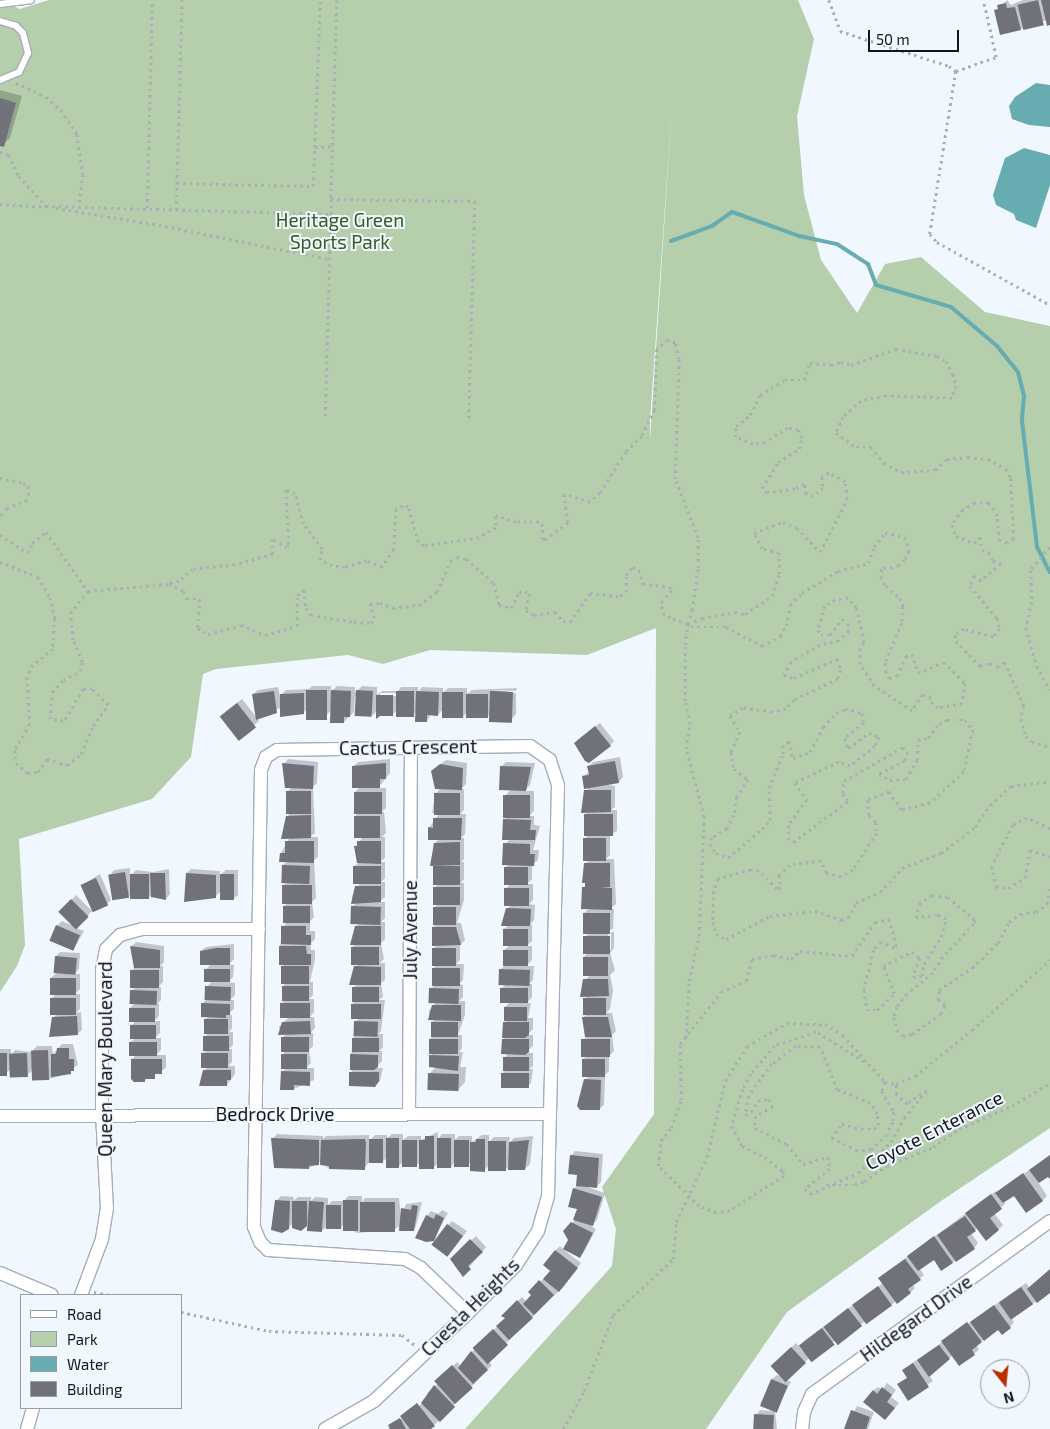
<!DOCTYPE html>
<html>
<head>
<meta charset="utf-8">
<style>
	body { margin:0 }
	#map { position:relative; width:1050px; height:1429px; overflow:hidden; background:#f1f7ff; font-family:"Exo 2",sans-serif }
	div>[style] { position:absolute }
	[style*='--x'] { left:calc(var(--x)*1px); top:calc(var(--y)*1px); width:calc(var(--w)*1px); rotate:calc(var(--a)*1deg) }
	.green>* { inset:0; background:#b5cfad }
	.water>* { inset:0; background:#67acb0 }
	.shadow>* { inset:0; background:#0003 }
	.stream>* { height:4px; margin:-2px; padding:0 2px; transform-origin:2px; border-radius:2px; background:#67acb0 }
	.building>* { inset:0; background:#71717b; transform-origin:0 0 }
	.path>* { height:2.5px; margin-top:-1.25px; transform-origin:0; background:repeating-linear-gradient(90deg,#aaafb5 0 2.5px,transparent 0 6.5px) }
	.roads { filter:drop-shadow(1px 0 #a6adb6) drop-shadow(-1px 0 #a6adb6) drop-shadow(0 1px #a6adb6) drop-shadow(0 -1px #a6adb6) }
	.lane>* { height:6px; margin:-3px; padding:0 3px; transform-origin:3px; border-radius:3px; background:#fff }
	.street>* { height:12px; margin:-6px; padding:0 6px; transform-origin:6px; border-radius:6px; background:#fff }
	span { translate:-50% -50%; white-space:nowrap; text-align:center; line-height:1.15; -webkit-text-stroke:4px #f1f7ff; paint-order:stroke }
	.park-label { font-size:19px; color:#315c22 }
	.street-label { font-size:19px; color:#14171a }
	.legend { position:absolute; left:20px; top:1294px; width:162px; height:115px; box-sizing:border-box; background:#f1f7ff; border:1px solid #999da3; margin:0; padding:6px 9px; list-style:none; font-size:15px; color:#14171a }
	.legend li { display:flex; align-items:center; gap:10px; height:25px }
	.legend b { width:25px; border:1px solid #999da3 }
	.north { position:absolute; left:980px; top:1359px; width:50px; height:50px; box-sizing:border-box; background:#f1f7ff; border:1px solid #999da3; border-radius:50%; rotate:164deg; font-size:14px; font-weight:700; line-height:20px; text-align:center; color:#14171a }
	.north::after { content:''; display:block; margin:auto; width:18px; height:22px; background:#b93000; clip-path:polygon(50% 0,100% 100%,50% 72%,0 100%) }
	.scale { position:absolute; left:868px; top:30px; width:91px; height:22px; box-sizing:border-box; border:2px solid #14171a; border-top:0; padding-left:6px; font-size:15px; line-height:18px; white-space:nowrap; color:#14171a; -webkit-text-stroke:4px #f1f7ff; paint-order:stroke }
</style>
</head>
<body>
<div id="map">
	<div class="green">
		<div style="clip-path:polygon(evenodd,0 0,20px 9px,49px 0,798px 0,814px 39px,797px 116px,804px 195px,821px 260px,857px 313px,885px 264px,921px 257px,985px 312px,1050px 326px,1050px 1128px,941px 1201px,787px 1312px,706px 1429px,465px 1429px,612px 1266px,616px 1229px,602px 1187px,654px 1114px,656px 628px,587px 655px,430px 650px,383px 664px,348px 655px,216px 669px,203px 674px,191px 757px,152px 799px,19px 839px,25px 945px,17px 966px,0 992px,0 0,671px 120px,671px 121px,650px 440px,650px 421px,671px 120px)"></div>
	</div>
	<div class="water">
		<div style="clip-path:polygon(1036px 83px,1050px 85px,1050px 127px,1029px 125px,1012px 119px,1009px 106px,1015px 97px)"></div>
		<div style="clip-path:polygon(1024px 148px,1050px 155px,1050px 185px,1036px 228px,1016px 220px,1014px 214px,996px 205px,993px 195px,1005px 158px)"></div>
	</div>
	<div class="shadow">
		<div style="clip-path:polygon(1007px 0,1011px 5px,1023px 0,1050px 0,1050px 24px,1047px 20px,1020px 29px,996px 11px)"></div>
		<div style="clip-path:polygon(0 90px,22px 96px,10px 138px,3px 145px,0 144px)"></div>
		<div style="clip-path:polygon(evenodd,312px 686px,331px 686px,331px 692px,337px 686px,355px 687px,355px 693px,362px 686px,377px 687px,377px 695px,382px 691px,398px 691px,401px 687px,418px 687px,418px 692px,422px 687px,443px 688px,443px 693px,448px 688px,467px 688px,467px 694px,472px 690px,517px 688px,516px 691px,494px 690px,516px 693px,516px 714px,512px 719px,491px 713px,487px 717px,467px 712px,463px 717px,443px 709px,438px 715px,431px 714px,427px 721px,416px 711px,413px 715px,397px 710px,392px 715px,377px 711px,373px 715px,355px 696px,354px 712px,344px 722px,332px 710px,326px 715px,308px 708px,304px 712px,282px 707px,257px 718px,259px 721px,238px 739px,225px 712px,242px 699px,257px 718px,253px 694px,258px 690px,278px 687px,280px 696px,286px 690px,309px 689px,312px 686px,380px 693px,400px 693px,400px 696px,380px 696px,380px 693px)"></div>
		<div style="clip-path:polygon(600px 723px,614px 741px,610px 745px,580px 738px)"></div>
		<div style="clip-path:polygon(620px 757px,623px 777px,619px 782px,605px 784px,615px 786px,615px 807px,611px 810px,617px 810px,617px 831px,610px 835px,610px 855px,606px 859px,614px 859px,616px 904px,610px 909px,614px 909px,613px 929px,608px 930px,609px 950px,611px 950px,611px 932px,614px 932px,614px 948px,610px 953px,615px 970px,610px 975px,613px 990px,610px 1009px,606px 1013px,612px 1013px,616px 1031px,612px 1035px,614px 1051px,609px 1056px,609px 1071px,605px 1075px,604px 1105px,599px 1109px,585px 1080px,589px 1076px,583px 1059px,587px 1056px,583px 1040px,586px 1037px,583px 1018px,587px 1014px,585px 980px,590px 975px,584px 957px,588px 953px,584px 938px,589px 933px,584px 913px,590px 908px,583px 888px,587px 884px,585px 864px,589px 860px,584px 839px,588px 836px,585px 815px,589px 811px,586px 791px,589px 787px,583px 776px,590px 772px,589px 766px,593px 762px)"></div>
		<div style="clip-path:polygon(288px 759px,318px 762px,317px 783px,313px 787px,315px 833px,310px 837px,318px 837px,318px 857px,314px 860px,316px 898px,312px 902px,314px 917px,310px 921px,310px 931px,315px 931px,315px 939px,310px 944px,311px 950px,315px 950px,315px 959px,310px 982px,313px 982px,313px 995px,309px 999px,314px 999px,314px 1012px,310px 1017px,314px 1017px,315px 1028px,310px 1033px,313px 1033px,313px 1046px,309px 1050px,311px 1063px,306px 1068px,314px 1068px,314px 1080px,294px 1089px,282px 1072px,286px 1068px,282px 1038px,287px 1033px,280px 1034px,279px 1027px,289px 1017px,281px 1004px,286px 999px,282px 967px,285px 963px,280px 947px,283px 927px,287px 922px,284px 906px,288px 903px,283px 885px,287px 882px,283px 865px,288px 861px,281px 853px,290px 837px,287px 792px,292px 787px,284px 764px)"></div>
		<div style="clip-path:polygon(390px 759px,390px 773px,378px 788px,386px 788px,386px 808px,381px 812px,384px 812px,386px 833px,382px 837px,385px 837px,385px 858px,380px 862px,385px 862px,385px 878px,381px 882px,385px 882px,385px 897px,379px 902px,385px 902px,385px 918px,381px 922px,385px 922px,385px 939px,381px 943px,384px 959px,380px 963px,385px 963px,385px 980px,381px 983px,383px 997px,379px 1000px,385px 1000px,381px 1031px,378px 1034px,383px 1034px,383px 1047px,379px 1051px,382px 1051px,382px 1061px,375px 1068px,383px 1068px,380px 1081px,376px 1085px,350px 1073px,354px 1069px,351px 1055px,356px 1022px,360px 1017px,352px 1004px,355px 1001px,353px 988px,357px 984px,356px 967px,359px 964px,352px 947px,356px 944px,356px 926px,360px 923px,352px 907px,356px 903px,352px 903px,352px 896px,360px 883px,354px 867px,358px 863px,355px 847px,363px 837px,355px 816px,359px 812px,355px 792px,360px 787px,353px 767px,358px 762px)"></div>
		<div style="clip-path:polygon(446px 760px,467px 763px,466px 784px,461px 789px,464px 789px,464px 810px,460px 814px,466px 814px,465px 834px,461px 838px,464px 838px,464px 859px,461px 862px,464px 862px,464px 879px,461px 883px,464px 883px,464px 900px,457px 923px,461px 923px,465px 940px,460px 945px,460px 960px,456px 964px,464px 964px,463px 980px,459px 984px,463px 985px,463px 997px,459px 1001px,465px 1001px,465px 1015px,458px 1035px,462px 1035px,462px 1048px,459px 1052px,463px 1052px,460px 1067px,466px 1067px,465px 1082px,458px 1090px,430px 1073px,436px 1067px,430px 1056px,434px 1052px,430px 1039px,434px 1035px,432px 1022px,435px 1019px,429px 1019px,429px 1011px,436px 1002px,431px 989px,435px 985px,433px 968px,437px 965px,434px 948px,437px 945px,433px 928px,436px 924px,434px 908px,438px 904px,435px 887px,438px 884px,434px 867px,437px 864px,435px 843px,440px 838px,429px 828px,439px 814px,432px 813px,435px 794px,441px 788px,437px 767px)"></div>
		<div style="clip-path:polygon(506px 762px,535px 763px,530px 785px,524px 791px,534px 791px,534px 811px,529px 816px,534px 816px,534px 825px,540px 826px,533px 850px,539px 850px,538px 860px,532px 865px,532px 879px,527px 884px,533px 884px,533px 900px,529px 904px,535px 905px,534px 920px,530px 925px,532px 925px,532px 941px,527px 946px,532px 946px,532px 960px,526px 966px,534px 966px,533px 980px,529px 984px,532px 984px,532px 997px,527px 1003px,531px 1003px,528px 1018px,533px 1018px,533px 1029px,527px 1035px,533px 1035px,533px 1046px,525px 1053px,533px 1053px,533px 1066px,529px 1069px,533px 1069px,531px 1083px,526px 1087px,502px 1074px,506px 1070px,505px 1057px,509px 1053px,503px 1040px,506px 1036px,505px 1007px,510px 1002px,501px 989px,506px 984px,501px 969px,505px 965px,504px 950px,510px 945px,504px 929px,509px 925px,507px 909px,511px 905px,505px 889px,511px 884px,505px 868px,509px 864px,505px 844px,510px 839px,504px 820px,508px 816px,505px 796px,511px 789px,501px 767px)"></div>
		<div style="clip-path:polygon(130px 868px,130px 876px,136px 870px,153px 872px,169px 869px,170px 894px,166px 899px,152px 894px,148px 898px,131px 894px,128px 897px,110px 875px,114px 870px)"></div>
		<div style="clip-path:polygon(191px 869px,220px 871px,220px 875px,226px 870px,238px 870px,238px 895px,233px 899px,221px 891px,215px 897px,187px 873px)"></div>
		<div style="clip-path:polygon(100px 874px,111px 900px,107px 904px,82px 885px)"></div>
		<div style="clip-path:polygon(76px 895px,92px 911px,76px 928px,84px 931px,73px 950px,57px 926px,62px 921px,76px 927px,60px 912px)"></div>
		<div style="clip-path:polygon(136px 942px,164px 946px,164px 962px,160px 966px,163px 966px,163px 982px,158px 987px,161px 987px,161px 1000px,157px 1004px,159px 1004px,159px 1016px,154px 1021px,160px 1021px,160px 1033px,155px 1038px,161px 1038px,161px 1050px,156px 1055px,166px 1055px,166px 1068px,145px 1080px,132px 1059px,137px 1054px,130px 1043px,135px 1038px,131px 1026px,136px 1020px,130px 1008px,135px 1003px,131px 991px,136px 986px,131px 971px,135px 967px,131px 947px)"></div>
		<div style="clip-path:polygon(234px 944px,234px 959px,228px 965px,234px 965px,233px 977px,228px 982px,235px 983px,235px 995px,230px 1000px,234px 1000px,234px 1009px,227px 1015px,232px 1015px,232px 1028px,229px 1032px,233px 1032px,233px 1045px,229px 1049px,232px 1049px,232px 1062px,228px 1066px,235px 1066px,235px 1074px,227px 1085px,204px 1071px,208px 1067px,202px 1054px,207px 1050px,205px 1037px,208px 1033px,205px 1020px,209px 1016px,202px 1004px,206px 1000px,207px 987px,212px 981px,205px 970px,211px 964px,201px 951px,206px 947px)"></div>
		<div style="clip-path:polygon(60px 952px,80px 953px,79px 969px,74px 974px,80px 974px,80px 989px,75px 994px,80px 994px,80px 1009px,76px 1013px,81px 1012px,82px 1030px,77px 1034px,53px 1018px,57px 1014px,52px 998px,56px 994px,51px 978px,57px 972px,56px 956px)"></div>
		<div style="clip-path:polygon(62px 1044px,73px 1044px,78px 1065px,61px 1076px,48px 1079px,33px 1070px,27px 1075px,11px 1070px,0 1075px,0 1049px,11px 1049px,11px 1055px,15px 1050px,31px 1052px,37px 1046px,52px 1046px,53px 1054px)"></div>
		<div style="clip-path:polygon(438px 1132px,438px 1139px,442px 1134px,455px 1134px,455px 1140px,459px 1136px,472px 1136px,472px 1142px,482px 1135px,489px 1135px,489px 1142px,494px 1137px,510px 1137px,509px 1143px,514px 1138px,533px 1136px,530px 1164px,525px 1169px,510px 1165px,504px 1171px,489px 1166px,484px 1170px,471px 1162px,467px 1166px,454px 1163px,451px 1167px,438px 1163px,433px 1168px,420px 1162px,416px 1166px,403px 1162px,399px 1166px,387px 1158px,382px 1162px,369px 1162px,364px 1169px,329px 1168px,321px 1164px,321px 1161px,309px 1168px,273px 1138px,277px 1134px,323px 1136px,323px 1139px,326px 1136px,369px 1135px,369px 1141px,375px 1135px,387px 1135px,387px 1138px,392px 1134px,403px 1134px,403px 1140px,408px 1136px,421px 1136px,421px 1140px)"></div>
		<div style="clip-path:polygon(575px 1151px,603px 1154px,601px 1182px,596px 1187px,587px 1187px,605px 1193px,597px 1220px,591px 1226px,596px 1229px,584px 1252px,580px 1256px,564px 1250px,581px 1263px,564px 1286px,488px 1361px,492px 1365px,440px 1420px,429px 1429px,388px 1429px,424px 1402px,431px 1395px,427px 1393px,447px 1376px,445px 1374px,457px 1362px,461px 1366px,479px 1343px,507px 1318px,503px 1315px,522px 1297px,527px 1302px,533px 1295px,529px 1292px,552px 1271px,555px 1251px,560px 1246px,564px 1250px,570px 1240px,565px 1232px,575px 1220px,578px 1209px,575px 1189px,579px 1174px,571px 1156px)"></div>
		<div style="clip-path:polygon(1050px 1155px,1050px 1177px,1048px 1175px,1038px 1182px,1047px 1196px,1043px 1200px,1026px 1212px,1014px 1194px,1004px 1201px,1005px 1204px,994px 1213px,1003px 1225px,999px 1229px,977px 1228px,971px 1233px,978px 1243px,974px 1248px,942px 1270px,934px 1259px,920px 1269px,924px 1275px,913px 1285px,915px 1288px,911px 1292px,810px 1357px,787px 1380px,791px 1382px,775px 1411px,777px 1429px,755px 1429px,756px 1415px,760px 1410px,774px 1411px,760px 1404px,772px 1379px,777px 1375px,786px 1379px,773px 1366px,796px 1343px,803px 1351px,801px 1345px,805px 1340px,883px 1283px,880px 1278px,884px 1274px,996px 1191px,997px 1193px)"></div>
		<div style="clip-path:polygon(281px 1196px,294px 1197px,293px 1201px,298px 1197px,311px 1197px,311px 1201px,315px 1197px,328px 1198px,328px 1205px,332px 1201px,344px 1201px,348px 1196px,362px 1196px,362px 1202px,365px 1198px,399px 1198px,401px 1217px,406px 1204px,422px 1202px,416px 1226px,412px 1231px,399px 1228px,399px 1226px,394px 1230px,357px 1233px,343px 1225px,340px 1228px,327px 1226px,323px 1230px,310px 1221px,301px 1230px,293px 1223px,288px 1228px,276px 1201px)"></div>
		<div style="clip-path:polygon(442px 1210px,448px 1213px,433px 1240px,427px 1216px,431px 1211px,438px 1214px)"></div>
		<div style="clip-path:polygon(452px 1221px,467px 1231px,447px 1257px,448px 1225px)"></div>
		<div style="clip-path:polygon(476px 1236px,486px 1247px,463px 1275px,451px 1259px)"></div>
		<div style="clip-path:polygon(1050px 1270px,1050px 1292px,1011px 1318px,1014px 1322px,1010px 1327px,999px 1329px,984px 1339px,976px 1345px,979px 1349px,974px 1354px,953px 1355px,929px 1375px,933px 1381px,908px 1399px,899px 1384px,908px 1377px,904px 1371px,908px 1366px,1026px 1283px,1030px 1288px)"></div>
		<div style="clip-path:polygon(887px 1383px,896px 1390px,891px 1397px,899px 1403px,890px 1414px,873px 1391px,878px 1387px,882px 1390px)"></div>
		<div style="clip-path:polygon(857px 1406px,874px 1412px,868px 1429px,845px 1429px)"></div>
	</div>
	<div class="stream">
		<div style="--x:671;--y:241;--w:44;--a:-20.1"></div>
		<div style="--x:712;--y:226;--w:24;--a:-35"></div>
		<div style="--x:732;--y:212;--w:71;--a:19.7"></div>
		<div style="--x:799;--y:236;--w:39;--a:12"></div>
		<div style="--x:837;--y:244;--w:37;--a:33"></div>
		<div style="--x:868;--y:264;--w:22;--a:69"></div>
		<div style="--x:876;--y:285;--w:78;--a:16.3"></div>
		<div style="--x:951;--y:307;--w:60;--a:40.3"></div>
		<div style="--x:997;--y:346;--w:33;--a:51"></div>
		<div style="--x:1018;--y:372;--w:25;--a:76"></div>
		<div style="--x:1024;--y:396;--w:25;--a:95"></div>
		<div style="--x:1022;--y:421;--w:127;--a:83.2"></div>
		<div style="--x:1037;--y:547;--w:28;--a:63"></div>
	</div>
	<div class="building">
		<div style="left:1038px;top:0;width:26px;height:21px;rotate:77deg"></div>
		<div style="clip-path:polygon(1041px 0,1050px 0,1050px 25px,1047px 26px)"></div>
		<div style="clip-path:polygon(1006px 3px,1007px 8px,1015px 7px,1021px 30px,1000px 35px,994px 10px,998px 9px,997px 5px)"></div>
		<div style="clip-path:polygon(0 98px,16px 103px,4px 147px,0 146px)"></div>
		<div style="left:306px;top:690px;width:21px;height:30px"></div>
		<div style="clip-path:polygon(331px 690px,351px 691px,350px 717px,344px 717px,344px 723px,330px 723px)"></div>
		<div style="left:356px;top:690px;width:17px;height:26px;rotate:3deg"></div>
		<div style="clip-path:polygon(274px 691px,277px 713px,256px 720px,252px 694px)"></div>
		<div style="left:396px;top:691px;width:18px;height:26px"></div>
		<div style="clip-path:polygon(416px 691px,439px 692px,438px 716px,427px 715px,427px 722px,415px 722px)"></div>
		<div style="left:490px;top:691px;width:23px;height:31px;rotate:2deg"></div>
		<div style="left:442px;top:692px;width:21px;height:26px"></div>
		<div style="clip-path:polygon(304px 693px,304px 714px,280px 717px,280px 694px)"></div>
		<div style="left:466px;top:694px;width:22px;height:24px"></div>
		<div style="clip-path:polygon(376px 695px,393px 695px,393px 716px,380px 716px,376px 719px)"></div>
		<div style="left:237px;top:703px;width:31px;height:22px;rotate:52deg"></div>
		<div style="clip-path:polygon(595px 726px,611px 746px,589px 763px,585px 761px,574px 743px)"></div>
		<div style="clip-path:polygon(615px 761px,619px 783px,584px 789px,582px 776px,589px 775px,587px 766px)"></div>
		<div style="clip-path:polygon(282px 763px,314px 766px,313px 789px,285px 788px)"></div>
		<div style="clip-path:polygon(386px 763px,386px 779px,380px 779px,380px 788px,352px 788px,352px 766px)"></div>
		<div style="clip-path:polygon(440px 764px,463px 768px,462px 790px,435px 789px,431px 771px)"></div>
		<div style="clip-path:polygon(500px 766px,531px 767px,526px 791px,499px 790px)"></div>
		<div style="clip-path:polygon(584px 790px,611px 790px,611px 812px,581px 813px)"></div>
		<div style="left:286px;top:791px;width:25px;height:23px"></div>
		<div style="left:354px;top:792px;width:28px;height:22px"></div>
		<div style="left:434px;top:793px;width:26px;height:22px"></div>
		<div style="left:503px;top:795px;width:27px;height:23px"></div>
		<div style="left:613px;top:814px;width:22px;height:29px;rotate:90deg"></div>
		<div style="clip-path:polygon(311px 815px,311px 838px,281px 839px,286px 816px)"></div>
		<div style="left:354px;top:816px;width:26px;height:22px"></div>
		<div style="clip-path:polygon(433px 818px,462px 818px,461px 840px,428px 840px,428px 827px,433px 828px)"></div>
		<div style="clip-path:polygon(503px 819px,531px 820px,530px 830px,536px 830px,535px 840px,502px 840px)"></div>
		<div style="left:606px;top:838px;width:23px;height:23px;rotate:90deg"></div>
		<div style="clip-path:polygon(285px 841px,314px 841px,314px 863px,279px 862px,280px 853px,285px 853px)"></div>
		<div style="clip-path:polygon(357px 841px,381px 841px,381px 864px,357px 863px,354px 846px,357px 846px)"></div>
		<div style="clip-path:polygon(460px 842px,460px 865px,430px 866px,434px 843px)"></div>
		<div style="clip-path:polygon(503px 843px,530px 844px,530px 854px,535px 854px,534px 866px,502px 865px)"></div>
		<div style="clip-path:polygon(584px 863px,610px 863px,610px 887px,601px 888px,612px 888px,612px 910px,581px 909px,582px 887px,585px 887px,585px 883px,582px 883px)"></div>
		<div style="left:282px;top:865px;width:28px;height:18px;rotate:2deg"></div>
		<div style="left:353px;top:866px;width:28px;height:18px"></div>
		<div style="left:433px;top:866px;width:27px;height:19px"></div>
		<div style="left:504px;top:867px;width:24px;height:18px"></div>
		<div style="left:125px;top:872px;width:26px;height:17px;rotate:81deg"></div>
		<div style="clip-path:polygon(150px 873px,165px 873px,166px 900px,151px 897px)"></div>
		<div style="clip-path:polygon(186px 873px,216px 875px,216px 898px,184px 902px)"></div>
		<div style="left:130px;top:874px;width:19px;height:25px"></div>
		<div style="left:220px;top:874px;width:14px;height:26px"></div>
		<div style="left:96px;top:878px;width:30px;height:17px;rotate:66deg"></div>
		<div style="left:282px;top:885px;width:30px;height:19px"></div>
		<div style="clip-path:polygon(355px 886px,381px 886px,381px 902px,351px 904px)"></div>
		<div style="left:433px;top:887px;width:27px;height:18px"></div>
		<div style="left:504px;top:888px;width:25px;height:18px"></div>
		<div style="left:71px;top:899px;width:25px;height:18px;rotate:45deg"></div>
		<div style="left:283px;top:906px;width:27px;height:17px"></div>
		<div style="left:351px;top:906px;width:30px;height:18px;rotate:2deg"></div>
		<div style="left:433px;top:907px;width:23px;height:18px"></div>
		<div style="clip-path:polygon(506px 908px,531px 909px,530px 926px,501px 926px)"></div>
		<div style="left:583px;top:913px;width:27px;height:21px"></div>
		<div style="left:56px;top:925px;width:26px;height:17px;rotate:23deg"></div>
		<div style="clip-path:polygon(281px 926px,306px 926px,306px 935px,311px 935px,311px 945px,281px 944px)"></div>
		<div style="clip-path:polygon(355px 926px,381px 926px,381px 945px,350px 945px)"></div>
		<div style="clip-path:polygon(432px 927px,456px 927px,461px 945px,432px 946px)"></div>
		<div style="left:503px;top:929px;width:25px;height:17px"></div>
		<div style="left:610px;top:936px;width:18px;height:27px;rotate:90deg"></div>
		<div style="clip-path:polygon(130px 946px,160px 950px,160px 968px,134px 968px)"></div>
		<div style="clip-path:polygon(279px 946px,306px 946px,307px 954px,311px 954px,311px 965px,279px 965px)"></div>
		<div style="left:351px;top:947px;width:28px;height:18px"></div>
		<div style="clip-path:polygon(216px 948px,230px 948px,230px 965px,200px 965px,200px 951px)"></div>
		<div style="left:432px;top:948px;width:24px;height:18px"></div>
		<div style="left:503px;top:950px;width:25px;height:16px"></div>
		<div style="left:55px;top:956px;width:22px;height:17px;rotate:5deg"></div>
		<div style="left:583px;top:957px;width:25px;height:19px"></div>
		<div style="left:281px;top:966px;width:28px;height:18px"></div>
		<div style="clip-path:polygon(354px 966px,381px 967px,381px 985px,349px 985px)"></div>
		<div style="left:432px;top:968px;width:28px;height:18px"></div>
		<div style="left:204px;top:969px;width:26px;height:13px"></div>
		<div style="left:499px;top:969px;width:31px;height:16px;rotate:2deg"></div>
		<div style="left:159px;top:970px;width:18px;height:29px;rotate:90deg"></div>
		<div style="left:50px;top:978px;width:26px;height:17px"></div>
		<div style="clip-path:polygon(583px 979px,608px 979px,609px 996px,580px 997px)"></div>
		<div style="left:205px;top:986px;width:26px;height:14px;rotate:2deg"></div>
		<div style="left:282px;top:986px;width:27px;height:15px"></div>
		<div style="left:352px;top:987px;width:27px;height:15px"></div>
		<div style="left:429px;top:988px;width:30px;height:15px;rotate:2deg"></div>
		<div style="left:528px;top:988px;width:15px;height:28px;rotate:90deg"></div>
		<div style="left:130px;top:990px;width:27px;height:14px;rotate:2deg"></div>
		<div style="left:50px;top:998px;width:26px;height:17px"></div>
		<div style="left:583px;top:998px;width:23px;height:17px"></div>
		<div style="clip-path:polygon(201px 1003px,230px 1004px,230px 1015px,226px 1015px,226px 1018px,201px 1017px)"></div>
		<div style="left:280px;top:1003px;width:30px;height:15px"></div>
		<div style="left:351px;top:1004px;width:30px;height:15px"></div>
		<div style="clip-path:polygon(432px 1005px,461px 1005px,461px 1021px,428px 1020px)"></div>
		<div style="left:504px;top:1007px;width:23px;height:14px"></div>
		<div style="left:129px;top:1008px;width:26px;height:14px"></div>
		<div style="clip-path:polygon(77px 1016px,78px 1035px,49px 1037px,52px 1017px)"></div>
		<div style="clip-path:polygon(582px 1017px,608px 1017px,612px 1037px,585px 1037px)"></div>
		<div style="left:228px;top:1019px;width:15px;height:24px;rotate:90deg"></div>
		<div style="clip-path:polygon(310px 1021px,311px 1034px,278px 1035px,282px 1022px)"></div>
		<div style="left:354px;top:1021px;width:24px;height:15px;rotate:2deg"></div>
		<div style="left:431px;top:1022px;width:27px;height:15px"></div>
		<div style="clip-path:polygon(503px 1022px,529px 1022px,529px 1035px,525px 1038px,502px 1038px)"></div>
		<div style="left:130px;top:1025px;width:26px;height:14px"></div>
		<div style="left:203px;top:1036px;width:26px;height:15px"></div>
		<div style="left:309px;top:1037px;width:15px;height:28px;rotate:90deg"></div>
		<div style="left:352px;top:1038px;width:27px;height:14px"></div>
		<div style="left:429px;top:1039px;width:29px;height:15px"></div>
		<div style="clip-path:polygon(502px 1039px,529px 1039px,529px 1052px,525px 1055px,501px 1054px)"></div>
		<div style="left:610px;top:1039px;width:18px;height:29px;rotate:90deg"></div>
		<div style="left:129px;top:1042px;width:28px;height:14px"></div>
		<div style="clip-path:polygon(57px 1048px,69px 1048px,69px 1059px,74px 1059px,74px 1071px,71px 1071px,71px 1074px,51px 1077px,51px 1054px,56px 1054px)"></div>
		<div style="left:48px;top:1050px;width:30px;height:17px;rotate:88deg"></div>
		<div style="left:0;top:1053px;width:7px;height:23px"></div>
		<div style="left:27px;top:1053px;width:24px;height:18px;rotate:88deg"></div>
		<div style="left:228px;top:1053px;width:15px;height:27px;rotate:90deg"></div>
		<div style="left:281px;top:1054px;width:26px;height:15px"></div>
		<div style="clip-path:polygon(350px 1054px,378px 1055px,378px 1067px,374px 1070px,350px 1070px)"></div>
		<div style="clip-path:polygon(429px 1055px,459px 1056px,458px 1071px,429px 1067px)"></div>
		<div style="left:503px;top:1057px;width:26px;height:14px"></div>
		<div style="clip-path:polygon(131px 1059px,162px 1059px,162px 1074px,155px 1074px,155px 1079px,145px 1079px,145px 1082px,134px 1082px,131px 1079px)"></div>
		<div style="left:582px;top:1059px;width:23px;height:18px"></div>
		<div style="clip-path:polygon(203px 1070px,231px 1070px,231px 1080px,227px 1080px,227px 1086px,199px 1086px)"></div>
		<div style="clip-path:polygon(281px 1071px,310px 1072px,310px 1086px,294px 1085px,294px 1090px,280px 1090px)"></div>
		<div style="clip-path:polygon(349px 1072px,379px 1072px,379px 1081px,375px 1087px,349px 1086px)"></div>
		<div style="left:428px;top:1073px;width:31px;height:17px;rotate:2deg"></div>
		<div style="left:501px;top:1073px;width:28px;height:15px"></div>
		<div style="clip-path:polygon(584px 1079px,601px 1080px,600px 1110px,580px 1110px,577px 1106px)"></div>
		<div style="clip-path:polygon(425px 1136px,434px 1136px,434px 1169px,419px 1169px,419px 1140px,425px 1140px)"></div>
		<div style="clip-path:polygon(271px 1138px,319px 1140px,319px 1165px,309px 1166px,309px 1169px,274px 1168px)"></div>
		<div style="left:386px;top:1138px;width:13px;height:30px"></div>
		<div style="left:437px;top:1138px;width:14px;height:30px"></div>
		<div style="clip-path:polygon(358px 1139px,365px 1139px,366px 1143px,365px 1170px,329px 1169px,329px 1166px,320px 1165px,321px 1140px)"></div>
		<div style="left:369px;top:1139px;width:14px;height:24px"></div>
		<div style="clip-path:polygon(476px 1139px,485px 1139px,485px 1172px,470px 1171px,470px 1142px,476px 1142px)"></div>
		<div style="left:402px;top:1140px;width:15px;height:27px"></div>
		<div style="left:454px;top:1140px;width:15px;height:27px"></div>
		<div style="clip-path:polygon(529px 1140px,525px 1170px,508px 1170px,509px 1142px)"></div>
		<div style="left:488px;top:1141px;width:18px;height:30px"></div>
		<div style="clip-path:polygon(570px 1155px,599px 1158px,597px 1188px,576px 1186px,577px 1175px,568px 1174px)"></div>
		<div style="clip-path:polygon(1050px 1155px,1050px 1179px,1048px 1177px,1039px 1183px,1029px 1170px)"></div>
		<div style="clip-path:polygon(1023px 1173px,1043px 1201px,1026px 1213px,1014px 1196px,1003px 1203px,995px 1193px)"></div>
		<div style="clip-path:polygon(573px 1188px,602px 1197px,593px 1226px,573px 1220px,577px 1209px,568px 1207px)"></div>
		<div style="clip-path:polygon(991px 1194px,1002px 1209px,990px 1218px,999px 1230px,986px 1241px,965px 1213px)"></div>
		<div style="clip-path:polygon(275px 1200px,290px 1201px,289px 1229px,282px 1233px,271px 1230px)"></div>
		<div style="left:343px;top:1200px;width:15px;height:31px"></div>
		<div style="clip-path:polygon(292px 1201px,307px 1201px,307px 1226px,301px 1231px,292px 1228px)"></div>
		<div style="left:309px;top:1201px;width:15px;height:30px;rotate:4deg"></div>
		<div style="left:360px;top:1202px;width:35px;height:30px"></div>
		<div style="left:326px;top:1205px;width:15px;height:24px"></div>
		<div style="clip-path:polygon(412px 1205px,418px 1206px,414px 1231px,399px 1231px,401px 1208px,411px 1210px)"></div>
		<div style="clip-path:polygon(436px 1214px,444px 1218px,434px 1241px,426px 1242px,415px 1238px,426px 1215px,434px 1219px)"></div>
		<div style="clip-path:polygon(965px 1216px,976px 1231px,967px 1237px,975px 1249px,956px 1262px,937px 1235px)"></div>
		<div style="clip-path:polygon(571px 1222px,593px 1233px,580px 1258px,563px 1249px,568px 1240px,563px 1231px)"></div>
		<div style="left:447px;top:1224px;width:20px;height:26px;rotate:37deg"></div>
		<div style="clip-path:polygon(934px 1236px,953px 1263px,941px 1271px,934px 1260px,918px 1271px,907px 1256px)"></div>
		<div style="clip-path:polygon(470px 1239px,483px 1252px,468px 1266px,471px 1269px,463px 1277px,450px 1259px)"></div>
		<div style="clip-path:polygon(555px 1250px,578px 1268px,559px 1292px,543px 1279px,550px 1271px,543px 1265px)"></div>
		<div style="clip-path:polygon(905px 1259px,921px 1280px,908px 1289px,911px 1293px,897px 1304px,878px 1278px)"></div>
		<div style="clip-path:polygon(1050px 1269px,1050px 1293px,1037px 1303px,1027px 1289px)"></div>
		<div style="clip-path:polygon(539px 1280px,554px 1295px,534px 1315px,523px 1304px,531px 1295px,528px 1292px)"></div>
		<div style="left:878px;top:1286px;width:24px;height:32px;rotate:54deg"></div>
		<div style="left:1021px;top:1287px;width:21px;height:27px;rotate:55deg"></div>
		<div style="clip-path:polygon(517px 1300px,533px 1318px,509px 1340px,496px 1326px,505px 1318px,501px 1316px)"></div>
		<div style="clip-path:polygon(994px 1305px,1011px 1328px,1002px 1335px,998px 1330px,984px 1341px,970px 1322px)"></div>
		<div style="left:848px;top:1308px;width:23px;height:31px;rotate:52deg"></div>
		<div style="clip-path:polygon(967px 1322px,982px 1342px,972px 1350px,975px 1355px,959px 1366px,941px 1341px)"></div>
		<div style="left:822px;top:1328px;width:21px;height:29px;rotate:53deg"></div>
		<div style="left:493px;top:1329px;width:22px;height:28px;rotate:47deg"></div>
		<div style="clip-path:polygon(939px 1345px,950px 1359px,929px 1377px,917px 1360px)"></div>
		<div style="left:791px;top:1347px;width:22px;height:28px;rotate:47deg"></div>
		<div style="clip-path:polygon(471px 1351px,488px 1370px,473px 1384px,458px 1368px)"></div>
		<div style="clip-path:polygon(913px 1363px,929px 1387px,908px 1401px,897px 1384px,907px 1378px,902px 1370px)"></div>
		<div style="left:452px;top:1365px;width:31px;height:24px;rotate:48deg"></div>
		<div style="left:771px;top:1379px;width:18px;height:29px;rotate:22deg"></div>
		<div style="clip-path:polygon(434px 1385px,455px 1407px,440px 1422px,421px 1403px)"></div>
		<div style="clip-path:polygon(882px 1387px,892px 1395px,887px 1402px,895px 1408px,885px 1420px,863px 1402px,873px 1390px,877px 1394px)"></div>
		<div style="clip-path:polygon(417px 1403px,435px 1426px,431px 1429px,410px 1429px,400px 1416px)"></div>
		<div style="clip-path:polygon(851px 1410px,870px 1417px,866px 1429px,844px 1429px)"></div>
		<div style="left:754px;top:1414px;width:20px;height:15px;rotate:3deg"></div>
		<div style="clip-path:polygon(400px 1418px,406px 1429px,390px 1429px,388px 1425px)"></div>
	</div>
	<div class="path">
		<div style="--x:337;--y:0;--w:199;--a:91.7"></div>
		<div style="--x:331;--y:199;--w:144;--a:0.8"></div>
		<div style="--x:475;--y:201;--w:221;--a:91.6"></div>
		<div style="--x:829;--y:0;--w:33;--a:70"></div>
		<div style="--x:840;--y:31;--w:114;--a:17.8"></div>
		<div style="--x:949;--y:66;--w:9;--a:36"></div>
		<div style="--x:956;--y:71;--w:165;--a:99.1"></div>
		<div style="--x:930;--y:234;--w:11;--a:49"></div>
		<div style="--x:937;--y:242;--w:129;--a:29.1"></div>
		<div style="--x:956;--y:71;--w:42;--a:-19.3"></div>
		<div style="--x:996;--y:57;--w:58;--a:-102.8"></div>
		<div style="--x:16;--y:83;--w:33;--a:25"></div>
		<div style="--x:46;--y:97;--w:20;--a:41"></div>
		<div style="--x:61;--y:110;--w:29;--a:56"></div>
		<div style="--x:77;--y:134;--w:40;--a:81.5"></div>
		<div style="--x:83;--y:174;--w:33;--a:97"></div>
		<div style="--x:315;--y:147;--w:18;--a:-3"></div>
		<div style="--x:0;--y:152;--w:9;--a:18"></div>
		<div style="--x:9;--y:155;--w:23;--a:65"></div>
		<div style="--x:19;--y:176;--w:40;--a:48"></div>
		<div style="--x:46;--y:206;--w:284;--a:1.6"></div>
		<div style="--x:177;--y:183;--w:136;--a:1.3"></div>
		<div style="--x:313;--y:186;--w:186;--a:-87.8"></div>
		<div style="--x:0;--y:204;--w:46;--a:3.7"></div>
		<div style="--x:56;--y:208;--w:104;--a:9.4"></div>
		<div style="--x:159;--y:225;--w:173;--a:11.3"></div>
		<div style="--x:147;--y:208;--w:208;--a:-88.6"></div>
		<div style="--x:176;--y:210;--w:210;--a:-88.4"></div>
		<div style="--x:325;--y:416;--w:217;--a:-88.4"></div>
		<div style="--x:0;--y:478;--w:24;--a:12"></div>
		<div style="--x:23;--y:483;--w:6;--a:31"></div>
		<div style="--x:28;--y:486;--w:7;--a:82"></div>
		<div style="--x:29;--y:493;--w:7;--a:106"></div>
		<div style="--x:27;--y:500;--w:22;--a:156"></div>
		<div style="--x:7;--y:509;--w:11;--a:131"></div>
		<div style="--x:0;--y:535;--w:33;--a:33"></div>
		<div style="--x:28;--y:553;--w:11;--a:-68"></div>
		<div style="--x:32;--y:543;--w:18;--a:-38"></div>
		<div style="--x:46;--y:532;--w:72;--a:54.6"></div>
		<div style="--x:1050;--y:547;--w:30;--a:130"></div>
		<div style="--x:1031;--y:570;--w:32;--a:88"></div>
		<div style="--x:1032;--y:602;--w:27;--a:103"></div>
		<div style="--x:1026;--y:628;--w:40;--a:74"></div>
		<div style="--x:1037;--y:666;--w:27;--a:62"></div>
		<div style="--x:0;--y:562;--w:41;--a:21.5"></div>
		<div style="--x:38;--y:577;--w:23;--a:59"></div>
		<div style="--x:50;--y:597;--w:22;--a:77"></div>
		<div style="--x:55;--y:618;--w:31;--a:94"></div>
		<div style="--x:53;--y:649;--w:26;--a:141"></div>
		<div style="--x:33;--y:665;--w:13;--a:117"></div>
		<div style="--x:27;--y:677;--w:47;--a:86.3"></div>
		<div style="--x:30;--y:724;--w:30;--a:120"></div>
		<div style="--x:15;--y:750;--w:13;--a:86"></div>
		<div style="--x:16;--y:763;--w:16;--a:40"></div>
		<div style="--x:28;--y:773;--w:10;--a:-6"></div>
		<div style="--x:38;--y:772;--w:16;--a:-55"></div>
		<div style="--x:47;--y:759;--w:21;--a:17"></div>
		<div style="--x:67;--y:765;--w:18;--a:-38"></div>
		<div style="--x:81;--y:754;--w:30;--a:-67"></div>
		<div style="--x:93;--y:726;--w:26;--a:-54"></div>
		<div style="--x:108;--y:705;--w:23;--a:-135"></div>
		<div style="--x:92;--y:689;--w:9;--a:180"></div>
		<div style="--x:83;--y:689;--w:33;--a:119"></div>
		<div style="--x:67;--y:718;--w:5;--a:143"></div>
		<div style="--x:63;--y:721;--w:13;--a:-171"></div>
		<div style="--x:50;--y:719;--w:27;--a:-86"></div>
		<div style="--x:52;--y:692;--w:16;--a:-47"></div>
		<div style="--x:63;--y:680;--w:19;--a:-28"></div>
		<div style="--x:80;--y:671;--w:9;--a:-77"></div>
		<div style="--x:82;--y:662;--w:24;--a:-112"></div>
		<div style="--x:73;--y:640;--w:27;--a:-96"></div>
		<div style="--x:70;--y:613;--w:28;--a:-51"></div>
		<div style="--x:88;--y:591;--w:81;--a:-4.9"></div>
		<div style="--x:688;--y:624;--w:15;--a:-23"></div>
		<div style="--x:702;--y:618;--w:34;--a:-10"></div>
		<div style="--x:735;--y:612;--w:10;--a:11"></div>
		<div style="--x:745;--y:614;--w:32;--a:-34"></div>
		<div style="--x:772;--y:596;--w:23;--a:-72"></div>
		<div style="--x:779;--y:574;--w:21;--a:-90"></div>
		<div style="--x:779;--y:553;--w:17;--a:-167"></div>
		<div style="--x:762;--y:549;--w:18;--a:-117"></div>
		<div style="--x:754;--y:533;--w:31;--a:-21"></div>
		<div style="--x:783;--y:522;--w:15;--a:23"></div>
		<div style="--x:797;--y:528;--w:33;--a:46"></div>
		<div style="--x:820;--y:552;--w:59;--a:-63"></div>
		<div style="--x:847;--y:499;--w:17;--a:-97"></div>
		<div style="--x:845;--y:482;--w:18;--a:-151"></div>
		<div style="--x:829;--y:473;--w:8;--a:150"></div>
		<div style="--x:822;--y:477;--w:11;--a:85"></div>
		<div style="--x:823;--y:488;--w:13;--a:138"></div>
		<div style="--x:813;--y:497;--w:8;--a:-157"></div>
		<div style="--x:806;--y:494;--w:10;--a:-101"></div>
		<div style="--x:804;--y:484;--w:10;--a:151"></div>
		<div style="--x:795;--y:489;--w:28;--a:172"></div>
		<div style="--x:767;--y:493;--w:7;--a:-135"></div>
		<div style="--x:762;--y:488;--w:31;--a:-58"></div>
		<div style="--x:778;--y:462;--w:25;--a:-32"></div>
		<div style="--x:799;--y:449;--w:11;--a:-75"></div>
		<div style="--x:802;--y:438;--w:9;--a:-117"></div>
		<div style="--x:798;--y:430;--w:10;--a:-169"></div>
		<div style="--x:788;--y:428;--w:27;--a:147"></div>
		<div style="--x:765;--y:443;--w:12;--a:175"></div>
		<div style="--x:753;--y:444;--w:19;--a:-159"></div>
		<div style="--x:735;--y:437;--w:11;--a:-85"></div>
		<div style="--x:736;--y:426;--w:18;--a:-38"></div>
		<div style="--x:750;--y:415;--w:22;--a:-63"></div>
		<div style="--x:760;--y:395;--w:29;--a:-31"></div>
		<div style="--x:785;--y:380;--w:19;--a:0"></div>
		<div style="--x:804;--y:380;--w:18;--a:-71"></div>
		<div style="--x:810;--y:363;--w:21;--a:5"></div>
		<div style="--x:831;--y:365;--w:10;--a:-17"></div>
		<div style="--x:841;--y:362;--w:10;--a:17"></div>
		<div style="--x:851;--y:365;--w:48;--a:-19.6"></div>
		<div style="--x:896;--y:349;--w:42;--a:9.7"></div>
		<div style="--x:937;--y:356;--w:10;--a:29"></div>
		<div style="--x:946;--y:361;--w:15;--a:62"></div>
		<div style="--x:953;--y:374;--w:12;--a:76"></div>
		<div style="--x:956;--y:386;--w:13;--a:108"></div>
		<div style="--x:952;--y:398;--w:66;--a:-178.3"></div>
		<div style="--x:886;--y:396;--w:25;--a:169"></div>
		<div style="--x:861;--y:401;--w:24;--a:138"></div>
		<div style="--x:843;--y:417;--w:17;--a:114"></div>
		<div style="--x:836;--y:433;--w:24;--a:35"></div>
		<div style="--x:856;--y:447;--w:15;--a:0"></div>
		<div style="--x:871;--y:447;--w:21;--a:51"></div>
		<div style="--x:884;--y:463;--w:19;--a:28"></div>
		<div style="--x:901;--y:472;--w:34;--a:-3"></div>
		<div style="--x:935;--y:470;--w:16;--a:-43"></div>
		<div style="--x:947;--y:459;--w:21;--a:-5"></div>
		<div style="--x:968;--y:457;--w:20;--a:6"></div>
		<div style="--x:988;--y:459;--w:21;--a:29"></div>
		<div style="--x:1006;--y:469;--w:10;--a:61"></div>
		<div style="--x:1011;--y:478;--w:61;--a:87.2"></div>
		<div style="--x:1014;--y:539;--w:8;--a:150"></div>
		<div style="--x:1007;--y:543;--w:8;--a:-166"></div>
		<div style="--x:999;--y:541;--w:25;--a:-95"></div>
		<div style="--x:997;--y:516;--w:15;--a:-122"></div>
		<div style="--x:989;--y:503;--w:14;--a:180"></div>
		<div style="--x:975;--y:503;--w:14;--a:150"></div>
		<div style="--x:963;--y:510;--w:19;--a:126"></div>
		<div style="--x:952;--y:525;--w:12;--a:70"></div>
		<div style="--x:956;--y:536;--w:19;--a:21"></div>
		<div style="--x:974;--y:543;--w:8;--a:-45"></div>
		<div style="--x:980;--y:537;--w:13;--a:81"></div>
		<div style="--x:982;--y:550;--w:7;--a:16"></div>
		<div style="--x:989;--y:552;--w:10;--a:66"></div>
		<div style="--x:993;--y:561;--w:9;--a:21"></div>
		<div style="--x:1001;--y:564;--w:26;--a:140"></div>
		<div style="--x:981;--y:581;--w:9;--a:-144"></div>
		<div style="--x:974;--y:576;--w:11;--a:112"></div>
		<div style="--x:970;--y:586;--w:42;--a:49.8"></div>
		<div style="--x:997;--y:618;--w:11;--a:75"></div>
		<div style="--x:1000;--y:629;--w:11;--a:131"></div>
		<div style="--x:993;--y:637;--w:30;--a:-165"></div>
		<div style="--x:964;--y:629;--w:11;--a:146"></div>
		<div style="--x:955;--y:635;--w:6;--a:81"></div>
		<div style="--x:956;--y:641;--w:35;--a:46"></div>
		<div style="--x:980;--y:666;--w:10;--a:-17"></div>
		<div style="--x:990;--y:663;--w:8;--a:30"></div>
		<div style="--x:997;--y:667;--w:9;--a:-32"></div>
		<div style="--x:1005;--y:662;--w:48;--a:66.6"></div>
		<div style="--x:1024;--y:706;--w:13;--a:103"></div>
		<div style="--x:1021;--y:719;--w:18;--a:74"></div>
		<div style="--x:1026;--y:736;--w:8;--a:45"></div>
		<div style="--x:1032;--y:742;--w:19;--a:16"></div>
		<div style="--x:1050;--y:829;--w:25;--a:-154"></div>
		<div style="--x:1027;--y:818;--w:16;--a:153"></div>
		<div style="--x:1013;--y:825;--w:46;--a:117.1"></div>
		<div style="--x:992;--y:866;--w:21;--a:79"></div>
		<div style="--x:996;--y:887;--w:12;--a:5"></div>
		<div style="--x:1008;--y:888;--w:20;--a:-30"></div>
		<div style="--x:1025;--y:878;--w:28;--a:-80"></div>
		<div style="--x:1030;--y:850;--w:21;--a:19"></div>
		<div style="--x:686;--y:1038;--w:57;--a:-87"></div>
		<div style="--x:689;--y:981;--w:46;--a:-77.5"></div>
		<div style="--x:699;--y:936;--w:119;--a:-87.6"></div>
		<div style="--x:704;--y:817;--w:70;--a:-104.8"></div>
		<div style="--x:686;--y:749;--w:25;--a:-81"></div>
		<div style="--x:690;--y:724;--w:24;--a:-102"></div>
		<div style="--x:685;--y:701;--w:56;--a:-90"></div>
		<div style="--x:685;--y:645;--w:21;--a:-82"></div>
		<div style="--x:688;--y:624;--w:15;--a:-74"></div>
		<div style="--x:692;--y:610;--w:42;--a:-81.9"></div>
		<div style="--x:698;--y:568;--w:30;--a:-90"></div>
		<div style="--x:698;--y:538;--w:63;--a:-111.3"></div>
		<div style="--x:675;--y:479;--w:120;--a:-88.1"></div>
		<div style="--x:679;--y:359;--w:16;--a:-104"></div>
		<div style="--x:675;--y:343;--w:8;--a:-157"></div>
		<div style="--x:668;--y:340;--w:14;--a:141"></div>
		<div style="--x:657;--y:349;--w:61;--a:91.9"></div>
		<div style="--x:655;--y:410;--w:29;--a:117"></div>
		<div style="--x:642;--y:436;--w:23;--a:135"></div>
		<div style="--x:626;--y:452;--w:49;--a:122.4"></div>
		<div style="--x:600;--y:493;--w:13;--a:138"></div>
		<div style="--x:590;--y:502;--w:27;--a:-163"></div>
		<div style="--x:564;--y:494;--w:29;--a:82"></div>
		<div style="--x:568;--y:523;--w:29;--a:144"></div>
		<div style="--x:545;--y:540;--w:3;--a:-162"></div>
		<div style="--x:542;--y:539;--w:13;--a:-86"></div>
		<div style="--x:543;--y:526;--w:6;--a:-135"></div>
		<div style="--x:539;--y:522;--w:23;--a:180"></div>
		<div style="--x:516;--y:522;--w:21;--a:-163"></div>
		<div style="--x:496;--y:516;--w:12;--a:90"></div>
		<div style="--x:496;--y:528;--w:20;--a:150"></div>
		<div style="--x:479;--y:538;--w:56;--a:171.7"></div>
		<div style="--x:424;--y:546;--w:7;--a:-146"></div>
		<div style="--x:418;--y:542;--w:36;--a:-106"></div>
		<div style="--x:408;--y:507;--w:5;--a:-169"></div>
		<div style="--x:403;--y:506;--w:8;--a:157"></div>
		<div style="--x:396;--y:509;--w:41;--a:92.8"></div>
		<div style="--x:394;--y:550;--w:21;--a:125"></div>
		<div style="--x:382;--y:567;--w:16;--a:-158"></div>
		<div style="--x:367;--y:561;--w:23;--a:165"></div>
		<div style="--x:345;--y:567;--w:13;--a:-176"></div>
		<div style="--x:332;--y:566;--w:13;--a:-153"></div>
		<div style="--x:320;--y:560;--w:11;--a:-80"></div>
		<div style="--x:322;--y:549;--w:31;--a:-127"></div>
		<div style="--x:303;--y:524;--w:31;--a:-105"></div>
		<div style="--x:295;--y:494;--w:10;--a:-156"></div>
		<div style="--x:286;--y:490;--w:54;--a:86.8"></div>
		<div style="--x:289;--y:544;--w:4;--a:117"></div>
		<div style="--x:287;--y:548;--w:17;--a:-149"></div>
		<div style="--x:272;--y:539;--w:15;--a:86"></div>
		<div style="--x:273;--y:554;--w:40;--a:164"></div>
		<div style="--x:235;--y:565;--w:42;--a:174.6"></div>
		<div style="--x:193;--y:569;--w:18;--a:139"></div>
		<div style="--x:179;--y:581;--w:10;--a:163"></div>
		<div style="--x:169;--y:584;--w:17;--a:25"></div>
		<div style="--x:184;--y:591;--w:9;--a:69"></div>
		<div style="--x:187;--y:599;--w:13;--a:0"></div>
		<div style="--x:200;--y:599;--w:29;--a:94"></div>
		<div style="--x:198;--y:628;--w:12;--a:31"></div>
		<div style="--x:208;--y:634;--w:34;--a:-15"></div>
		<div style="--x:241;--y:625;--w:26;--a:23"></div>
		<div style="--x:265;--y:635;--w:33;--a:-16"></div>
		<div style="--x:297;--y:626;--w:31;--a:-90"></div>
		<div style="--x:297;--y:595;--w:9;--a:-36"></div>
		<div style="--x:304;--y:590;--w:18;--a:84"></div>
		<div style="--x:306;--y:608;--w:9;--a:54"></div>
		<div style="--x:311;--y:615;--w:44;--a:9.2"></div>
		<div style="--x:354;--y:622;--w:17;--a:3"></div>
		<div style="--x:371;--y:623;--w:6;--a:-59"></div>
		<div style="--x:374;--y:618;--w:15;--a:-106"></div>
		<div style="--x:370;--y:604;--w:10;--a:-6"></div>
		<div style="--x:380;--y:603;--w:14;--a:21"></div>
		<div style="--x:393;--y:608;--w:26;--a:-7"></div>
		<div style="--x:419;--y:605;--w:22;--a:-36"></div>
		<div style="--x:437;--y:592;--w:34;--a:-67"></div>
		<div style="--x:450;--y:561;--w:8;--a:-30"></div>
		<div style="--x:457;--y:557;--w:10;--a:11"></div>
		<div style="--x:467;--y:559;--w:36;--a:42"></div>
		<div style="--x:494;--y:583;--w:23;--a:77"></div>
		<div style="--x:499;--y:605;--w:12;--a:14"></div>
		<div style="--x:511;--y:608;--w:18;--a:-63"></div>
		<div style="--x:519;--y:592;--w:6;--a:-9"></div>
		<div style="--x:525;--y:591;--w:6;--a:31"></div>
		<div style="--x:530;--y:594;--w:16;--a:104"></div>
		<div style="--x:526;--y:610;--w:9;--a:32"></div>
		<div style="--x:534;--y:615;--w:21;--a:-8"></div>
		<div style="--x:555;--y:612;--w:12;--a:48"></div>
		<div style="--x:563;--y:621;--w:7;--a:8"></div>
		<div style="--x:570;--y:622;--w:35;--a:-55"></div>
		<div style="--x:590;--y:593;--w:30;--a:6"></div>
		<div style="--x:620;--y:596;--w:7;--a:-34"></div>
		<div style="--x:626;--y:592;--w:17;--a:-90"></div>
		<div style="--x:626;--y:575;--w:11;--a:-49"></div>
		<div style="--x:633;--y:567;--w:7;--a:27"></div>
		<div style="--x:639;--y:570;--w:15;--a:74"></div>
		<div style="--x:643;--y:584;--w:27;--a:6"></div>
		<div style="--x:670;--y:587;--w:4;--a:63"></div>
		<div style="--x:672;--y:591;--w:14;--a:135"></div>
		<div style="--x:662;--y:601;--w:5;--a:90"></div>
		<div style="--x:662;--y:606;--w:7;--a:82"></div>
		<div style="--x:663;--y:613;--w:12;--a:31"></div>
		<div style="--x:673;--y:619;--w:16;--a:18"></div>
		<div style="--x:688;--y:624;--w:4;--a:45"></div>
		<div style="--x:691;--y:627;--w:35;--a:0"></div>
		<div style="--x:726;--y:627;--w:41;--a:27.8"></div>
		<div style="--x:762;--y:646;--w:21;--a:-29"></div>
		<div style="--x:780;--y:636;--w:12;--a:-59"></div>
		<div style="--x:786;--y:626;--w:21;--a:-79"></div>
		<div style="--x:790;--y:605;--w:17;--a:-45"></div>
		<div style="--x:802;--y:593;--w:42;--a:-31.4"></div>
		<div style="--x:838;--y:571;--w:31;--a:-15"></div>
		<div style="--x:868;--y:563;--w:17;--a:-69"></div>
		<div style="--x:874;--y:547;--w:18;--a:-52"></div>
		<div style="--x:885;--y:533;--w:20;--a:11"></div>
		<div style="--x:905;--y:537;--w:15;--a:74"></div>
		<div style="--x:909;--y:551;--w:10;--a:114"></div>
		<div style="--x:905;--y:560;--w:8;--a:135"></div>
		<div style="--x:899;--y:566;--w:17;--a:170"></div>
		<div style="--x:882;--y:569;--w:8;--a:97"></div>
		<div style="--x:881;--y:577;--w:10;--a:61"></div>
		<div style="--x:886;--y:586;--w:18;--a:41"></div>
		<div style="--x:900;--y:598;--w:9;--a:69"></div>
		<div style="--x:903;--y:606;--w:17;--a:93"></div>
		<div style="--x:902;--y:623;--w:43;--a:113"></div>
		<div style="--x:885;--y:663;--w:8;--a:83"></div>
		<div style="--x:886;--y:671;--w:8;--a:67"></div>
		<div style="--x:889;--y:678;--w:8;--a:-14"></div>
		<div style="--x:897;--y:676;--w:22;--a:-66"></div>
		<div style="--x:906;--y:656;--w:6;--a:-18"></div>
		<div style="--x:912;--y:654;--w:20;--a:72"></div>
		<div style="--x:918;--y:673;--w:28;--a:-23"></div>
		<div style="--x:944;--y:662;--w:30;--a:45"></div>
		<div style="--x:965;--y:683;--w:21;--a:98"></div>
		<div style="--x:962;--y:704;--w:24;--a:171"></div>
		<div style="--x:938;--y:708;--w:7;--a:-146"></div>
		<div style="--x:932;--y:704;--w:6;--a:-99"></div>
		<div style="--x:931;--y:698;--w:9;--a:-159"></div>
		<div style="--x:923;--y:695;--w:19;--a:125"></div>
		<div style="--x:912;--y:711;--w:45;--a:-146.7"></div>
		<div style="--x:874;--y:686;--w:26;--a:-122"></div>
		<div style="--x:860;--y:664;--w:14;--a:-94"></div>
		<div style="--x:859;--y:650;--w:9;--a:-58"></div>
		<div style="--x:864;--y:642;--w:35;--a:-103"></div>
		<div style="--x:856;--y:608;--w:13;--a:-129"></div>
		<div style="--x:848;--y:598;--w:13;--a:171"></div>
		<div style="--x:835;--y:600;--w:12;--a:149"></div>
		<div style="--x:825;--y:606;--w:25;--a:106"></div>
		<div style="--x:818;--y:630;--w:6;--a:59"></div>
		<div style="--x:821;--y:635;--w:9;--a:0"></div>
		<div style="--x:830;--y:635;--w:20;--a:-53"></div>
		<div style="--x:842;--y:619;--w:7;--a:34"></div>
		<div style="--x:848;--y:623;--w:8;--a:83"></div>
		<div style="--x:849;--y:631;--w:14;--a:135"></div>
		<div style="--x:839;--y:641;--w:19;--a:168"></div>
		<div style="--x:820;--y:645;--w:34;--a:150"></div>
		<div style="--x:791;--y:662;--w:15;--a:118"></div>
		<div style="--x:784;--y:675;--w:10;--a:17"></div>
		<div style="--x:794;--y:678;--w:47;--a:-23.8"></div>
		<div style="--x:837;--y:659;--w:12;--a:70"></div>
		<div style="--x:841;--y:670;--w:9;--a:108"></div>
		<div style="--x:838;--y:679;--w:49;--a:154.5"></div>
		<div style="--x:794;--y:700;--w:12;--a:132"></div>
		<div style="--x:786;--y:709;--w:14;--a:168"></div>
		<div style="--x:772;--y:712;--w:29;--a:-172"></div>
		<div style="--x:743;--y:708;--w:15;--a:148"></div>
		<div style="--x:730;--y:716;--w:19;--a:58"></div>
		<div style="--x:740;--y:732;--w:22;--a:114"></div>
		<div style="--x:731;--y:752;--w:17;--a:80"></div>
		<div style="--x:734;--y:769;--w:17;--a:36"></div>
		<div style="--x:748;--y:779;--w:21;--a:121"></div>
		<div style="--x:737;--y:797;--w:18;--a:99"></div>
		<div style="--x:734;--y:815;--w:16;--a:117"></div>
		<div style="--x:727;--y:829;--w:17;--a:149"></div>
		<div style="--x:712;--y:838;--w:6;--a:108"></div>
		<div style="--x:710;--y:844;--w:11;--a:56"></div>
		<div style="--x:716;--y:853;--w:13;--a:23"></div>
		<div style="--x:728;--y:858;--w:45;--a:-40.5"></div>
		<div style="--x:762;--y:829;--w:12;--a:-48"></div>
		<div style="--x:770;--y:820;--w:32;--a:-92"></div>
		<div style="--x:769;--y:788;--w:37;--a:-68"></div>
		<div style="--x:783;--y:754;--w:7;--a:-98"></div>
		<div style="--x:782;--y:747;--w:9;--a:-41"></div>
		<div style="--x:789;--y:741;--w:17;--a:77"></div>
		<div style="--x:793;--y:758;--w:18;--a:-19"></div>
		<div style="--x:810;--y:752;--w:28;--a:-63"></div>
		<div style="--x:823;--y:727;--w:19;--a:-47"></div>
		<div style="--x:836;--y:713;--w:10;--a:-24"></div>
		<div style="--x:845;--y:709;--w:17;--a:13"></div>
		<div style="--x:862;--y:713;--w:10;--a:79"></div>
		<div style="--x:864;--y:723;--w:24;--a:142"></div>
		<div style="--x:845;--y:738;--w:10;--a:73"></div>
		<div style="--x:848;--y:748;--w:26;--a:-36"></div>
		<div style="--x:869;--y:733;--w:11;--a:22"></div>
		<div style="--x:879;--y:737;--w:10;--a:114"></div>
		<div style="--x:875;--y:746;--w:32;--a:141"></div>
		<div style="--x:850;--y:766;--w:12;--a:-160"></div>
		<div style="--x:839;--y:762;--w:49;--a:154.5"></div>
		<div style="--x:795;--y:783;--w:21;--a:55"></div>
		<div style="--x:807;--y:800;--w:31;--a:126"></div>
		<div style="--x:789;--y:825;--w:13;--a:94"></div>
		<div style="--x:788;--y:838;--w:6;--a:39"></div>
		<div style="--x:793;--y:842;--w:69;--a:-36.7"></div>
		<div style="--x:848;--y:801;--w:10;--a:-127"></div>
		<div style="--x:842;--y:793;--w:12;--a:-81"></div>
		<div style="--x:844;--y:781;--w:68;--a:-30"></div>
		<div style="--x:903;--y:747;--w:7;--a:45"></div>
		<div style="--x:908;--y:752;--w:9;--a:108"></div>
		<div style="--x:905;--y:761;--w:29;--a:153"></div>
		<div style="--x:879;--y:774;--w:13;--a:29"></div>
		<div style="--x:890;--y:780;--w:16;--a:-4"></div>
		<div style="--x:906;--y:779;--w:22;--a:-60"></div>
		<div style="--x:917;--y:760;--w:20;--a:-87"></div>
		<div style="--x:918;--y:740;--w:10;--a:-11"></div>
		<div style="--x:928;--y:738;--w:18;--a:-52"></div>
		<div style="--x:939;--y:724;--w:9;--a:-27"></div>
		<div style="--x:947;--y:720;--w:18;--a:0"></div>
		<div style="--x:965;--y:720;--w:13;--a:51"></div>
		<div style="--x:973;--y:730;--w:43;--a:102.1"></div>
		<div style="--x:964;--y:772;--w:46;--a:137.6"></div>
		<div style="--x:930;--y:803;--w:30;--a:166"></div>
		<div style="--x:901;--y:810;--w:22;--a:-124"></div>
		<div style="--x:889;--y:792;--w:22;--a:159"></div>
		<div style="--x:868;--y:800;--w:16;--a:86"></div>
		<div style="--x:869;--y:816;--w:9;--a:41"></div>
		<div style="--x:876;--y:822;--w:11;--a:85"></div>
		<div style="--x:877;--y:833;--w:44;--a:123"></div>
		<div style="--x:853;--y:870;--w:14;--a:150"></div>
		<div style="--x:841;--y:877;--w:16;--a:-165"></div>
		<div style="--x:826;--y:873;--w:13;--a:-113"></div>
		<div style="--x:821;--y:861;--w:31;--a:173"></div>
		<div style="--x:790;--y:865;--w:15;--a:138"></div>
		<div style="--x:779;--y:875;--w:13;--a:81"></div>
		<div style="--x:781;--y:888;--w:4;--a:166"></div>
		<div style="--x:777;--y:889;--w:25;--a:-135"></div>
		<div style="--x:759;--y:871;--w:8;--a:-173"></div>
		<div style="--x:751;--y:870;--w:34;--a:165"></div>
		<div style="--x:718;--y:879;--w:13;--a:108"></div>
		<div style="--x:714;--y:891;--w:31;--a:92"></div>
		<div style="--x:713;--y:922;--w:12;--a:76"></div>
		<div style="--x:716;--y:934;--w:11;--a:27"></div>
		<div style="--x:726;--y:939;--w:50;--a:-27.6"></div>
		<div style="--x:770;--y:916;--w:45;--a:-6.3"></div>
		<div style="--x:815;--y:911;--w:28;--a:19"></div>
		<div style="--x:841;--y:920;--w:7;--a:-16"></div>
		<div style="--x:848;--y:918;--w:17;--a:-62"></div>
		<div style="--x:856;--y:903;--w:26;--a:-25"></div>
		<div style="--x:880;--y:892;--w:33;--a:-47"></div>
		<div style="--x:902;--y:868;--w:42;--a:-21"></div>
		<div style="--x:941;--y:853;--w:43;--a:-37.4"></div>
		<div style="--x:975;--y:827;--w:27;--a:-56"></div>
		<div style="--x:990;--y:805;--w:28;--a:-42"></div>
		<div style="--x:1011;--y:786;--w:39;--a:-7"></div>
		<div style="--x:864;--y:1062;--w:57;--a:-148"></div>
		<div style="--x:816;--y:1032;--w:43;--a:161.1"></div>
		<div style="--x:775;--y:1046;--w:37;--a:131"></div>
		<div style="--x:751;--y:1074;--w:17;--a:118"></div>
		<div style="--x:743;--y:1089;--w:39;--a:107"></div>
		<div style="--x:732;--y:1126;--w:22;--a:63"></div>
		<div style="--x:742;--y:1146;--w:25;--a:26"></div>
		<div style="--x:765;--y:1157;--w:23;--a:38"></div>
		<div style="--x:783;--y:1171;--w:5;--a:79"></div>
		<div style="--x:784;--y:1176;--w:64;--a:147.1"></div>
		<div style="--x:730;--y:1211;--w:14;--a:172"></div>
		<div style="--x:716;--y:1213;--w:18;--a:-158"></div>
		<div style="--x:699;--y:1206;--w:57;--a:-135.7"></div>
		<div style="--x:658;--y:1166;--w:25;--a:-83"></div>
		<div style="--x:661;--y:1141;--w:16;--a:-52"></div>
		<div style="--x:671;--y:1128;--w:30;--a:-70"></div>
		<div style="--x:681;--y:1100;--w:56;--a:-91"></div>
		<div style="--x:680;--y:1044;--w:66;--a:-51.7"></div>
		<div style="--x:721;--y:992;--w:27;--a:-24"></div>
		<div style="--x:746;--y:981;--w:23;--a:-75"></div>
		<div style="--x:752;--y:959;--w:22;--a:-10"></div>
		<div style="--x:774;--y:955;--w:17;--a:13"></div>
		<div style="--x:791;--y:959;--w:12;--a:-42"></div>
		<div style="--x:800;--y:951;--w:52;--a:5.5"></div>
		<div style="--x:852;--y:956;--w:41;--a:-55.9"></div>
		<div style="--x:875;--y:922;--w:14;--a:-12"></div>
		<div style="--x:889;--y:919;--w:27;--a:73"></div>
		<div style="--x:897;--y:945;--w:4;--a:135"></div>
		<div style="--x:894;--y:948;--w:14;--a:-155"></div>
		<div style="--x:881;--y:942;--w:11;--a:131"></div>
		<div style="--x:874;--y:950;--w:41;--a:104"></div>
		<div style="--x:864;--y:990;--w:20;--a:81"></div>
		<div style="--x:867;--y:1010;--w:10;--a:0"></div>
		<div style="--x:877;--y:1010;--w:23;--a:-43"></div>
		<div style="--x:894;--y:994;--w:30;--a:-111"></div>
		<div style="--x:883;--y:966;--w:32;--a:-26"></div>
		<div style="--x:912;--y:952;--w:10;--a:37"></div>
		<div style="--x:920;--y:958;--w:20;--a:110"></div>
		<div style="--x:913;--y:977;--w:9;--a:-6"></div>
		<div style="--x:922;--y:976;--w:12;--a:-81"></div>
		<div style="--x:924;--y:964;--w:32;--a:-58"></div>
		<div style="--x:941;--y:937;--w:19;--a:-74"></div>
		<div style="--x:946;--y:919;--w:10;--a:-156"></div>
		<div style="--x:937;--y:915;--w:21;--a:172"></div>
		<div style="--x:916;--y:918;--w:14;--a:-78"></div>
		<div style="--x:919;--y:904;--w:16;--a:-35"></div>
		<div style="--x:932;--y:895;--w:16;--a:7"></div>
		<div style="--x:948;--y:897;--w:35;--a:40"></div>
		<div style="--x:975;--y:920;--w:4;--a:104"></div>
		<div style="--x:974;--y:924;--w:45;--a:133.2"></div>
		<div style="--x:943;--y:957;--w:19;--a:122"></div>
		<div style="--x:933;--y:973;--w:33;--a:141"></div>
		<div style="--x:907;--y:994;--w:16;--a:128"></div>
		<div style="--x:897;--y:1007;--w:10;--a:107"></div>
		<div style="--x:894;--y:1017;--w:13;--a:77"></div>
		<div style="--x:897;--y:1030;--w:8;--a:45"></div>
		<div style="--x:903;--y:1036;--w:9;--a:-13"></div>
		<div style="--x:912;--y:1034;--w:35;--a:-35"></div>
		<div style="--x:941;--y:1014;--w:10;--a:-66"></div>
		<div style="--x:945;--y:1005;--w:9;--a:-144"></div>
		<div style="--x:938;--y:1000;--w:10;--a:-84"></div>
		<div style="--x:939;--y:990;--w:40;--a:-34"></div>
		<div style="--x:972;--y:968;--w:36;--a:-44"></div>
		<div style="--x:998;--y:943;--w:24;--a:-62"></div>
		<div style="--x:1009;--y:922;--w:14;--a:-36"></div>
		<div style="--x:1020;--y:914;--w:16;--a:-7"></div>
		<div style="--x:1036;--y:912;--w:14;--a:-36"></div>
		<div style="--x:1047;--y:904;--w:18;--a:-81"></div>
		<div style="--x:885;--y:1082;--w:9;--a:108"></div>
		<div style="--x:882;--y:1091;--w:24;--a:60"></div>
		<div style="--x:894;--y:1112;--w:10;--a:96"></div>
		<div style="--x:893;--y:1122;--w:14;--a:115"></div>
		<div style="--x:887;--y:1135;--w:22;--a:137"></div>
		<div style="--x:871;--y:1150;--w:14;--a:176"></div>
		<div style="--x:857;--y:1151;--w:29;--a:-153"></div>
		<div style="--x:831;--y:1138;--w:18;--a:-52"></div>
		<div style="--x:842;--y:1124;--w:21;--a:14"></div>
		<div style="--x:862;--y:1129;--w:12;--a:0"></div>
		<div style="--x:874;--y:1129;--w:6;--a:-45"></div>
		<div style="--x:878;--y:1125;--w:11;--a:-95"></div>
		<div style="--x:877;--y:1114;--w:13;--a:-122"></div>
		<div style="--x:870;--y:1103;--w:35;--a:-158"></div>
		<div style="--x:837;--y:1090;--w:46;--a:-111.6"></div>
		<div style="--x:820;--y:1047;--w:24;--a:-178"></div>
		<div style="--x:796;--y:1046;--w:30;--a:143"></div>
		<div style="--x:772;--y:1064;--w:39;--a:126"></div>
		<div style="--x:749;--y:1096;--w:19;--a:102"></div>
		<div style="--x:745;--y:1115;--w:7;--a:-27"></div>
		<div style="--x:751;--y:1112;--w:13;--a:-58"></div>
		<div style="--x:758;--y:1101;--w:11;--a:-10"></div>
		<div style="--x:769;--y:1099;--w:9;--a:63"></div>
		<div style="--x:773;--y:1107;--w:19;--a:152"></div>
		<div style="--x:756;--y:1116;--w:12;--a:95"></div>
		<div style="--x:755;--y:1128;--w:36;--a:27"></div>
		<div style="--x:787;--y:1144;--w:26;--a:51"></div>
		<div style="--x:803;--y:1164;--w:26;--a:-16"></div>
		<div style="--x:828;--y:1157;--w:12;--a:81"></div>
		<div style="--x:830;--y:1169;--w:32;--a:141"></div>
		<div style="--x:805;--y:1189;--w:7;--a:45"></div>
		<div style="--x:810;--y:1194;--w:52;--a:-23.6"></div>
		<div style="--x:858;--y:1173;--w:45;--a:-43.2"></div>
		<div style="--x:891;--y:1142;--w:27;--a:-62"></div>
		<div style="--x:904;--y:1118;--w:35;--a:-50"></div>
		<div style="--x:927;--y:1091;--w:24;--a:147"></div>
		<div style="--x:907;--y:1104;--w:15;--a:-138"></div>
		<div style="--x:896;--y:1094;--w:10;--a:-90"></div>
		<div style="--x:826;--y:1185;--w:29;--a:0"></div>
		<div style="--x:855;--y:1185;--w:10;--a:-24"></div>
		<div style="--x:864;--y:1181;--w:27;--a:-33"></div>
		<div style="--x:887;--y:1166;--w:50;--a:-22.4"></div>
		<div style="--x:933;--y:1147;--w:32;--a:-35"></div>
		<div style="--x:959;--y:1129;--w:58;--a:-23.5"></div>
		<div style="--x:1012;--y:1106;--w:44;--a:-31.2"></div>
		<div style="--x:94;--y:1292;--w:16;--a:11"></div>
		<div style="--x:181;--y:1312;--w:90;--a:12.2"></div>
		<div style="--x:269;--y:1331;--w:133;--a:1.7"></div>
		<div style="--x:402;--y:1335;--w:18;--a:38"></div>
		<div style="--x:563;--y:1429;--w:43;--a:-61.1"></div>
		<div style="--x:584;--y:1391;--w:81;--a:-69.1"></div>
		<div style="--x:613;--y:1315;--w:82;--a:-43"></div>
		<div style="--x:673;--y:1259;--w:37;--a:-85"></div>
		<div style="--x:676;--y:1222;--w:72;--a:-64.5"></div>
		<div style="--x:707;--y:1157;--w:78;--a:-76.7"></div>
		<div style="--x:725;--y:1081;--w:41;--a:-57.8"></div>
		<div style="--x:747;--y:1046;--w:46;--a:-29.9"></div>
		<div style="--x:787;--y:1023;--w:38;--a:2"></div>
		<div style="--x:825;--y:1024;--w:21;--a:31"></div>
		<div style="--x:843;--y:1035;--w:63;--a:48.2"></div>
		<div style="--x:885;--y:1082;--w:11;--a:10"></div>
		<div style="--x:896;--y:1084;--w:21;--a:-23"></div>
		<div style="--x:915;--y:1076;--w:73;--a:-38.9"></div>
		<div style="--x:972;--y:1030;--w:105;--a:-41.9"></div>
	</div>
	<div class="roads">
		<div class="lane">
			<div style="--x:0;--y:4;--w:31;--a:-7"></div>
			<div style="--x:0;--y:21;--w:17;--a:17"></div>
			<div style="--x:16;--y:26;--w:10;--a:45"></div>
			<div style="--x:23;--y:33;--w:21;--a:76"></div>
			<div style="--x:28;--y:53;--w:21;--a:115"></div>
			<div style="--x:19;--y:72;--w:21;--a:157"></div>
		</div>
		<div class="street">
			<div style="--x:409;--y:1114;--w:367;--a:-89.7"></div>
			<div style="--x:0;--y:1116;--w:550;--a:-0.21"></div>
			<div style="--x:0;--y:1273;--w:56;--a:22.9"></div>
			<div style="--x:81;--y:1295;--w:60;--a:-69.4"></div>
			<div style="--x:102;--y:1239;--w:30;--a:-81"></div>
			<div style="--x:107;--y:1209;--w:95;--a:-93"></div>
			<div style="--x:102;--y:1114;--w:144;--a:-90"></div>
			<div style="--x:102;--y:970;--w:21;--a:-79"></div>
			<div style="--x:106;--y:949;--w:20;--a:-45"></div>
			<div style="--x:120;--y:935;--w:23;--a:-15"></div>
			<div style="--x:142;--y:929;--w:117;--a:0"></div>
			<div style="--x:27;--y:1429;--w:22;--a:-74"></div>
			<div style="--x:325;--y:1429;--w:56;--a:-29.7"></div>
			<div style="--x:374;--y:1401;--w:129;--a:-43.1"></div>
			<div style="--x:468;--y:1313;--w:68;--a:-45"></div>
			<div style="--x:516;--y:1265;--w:40;--a:-57.1"></div>
			<div style="--x:538;--y:1231;--w:37;--a:-74"></div>
			<div style="--x:548;--y:1195;--w:410;--a:-88.6"></div>
			<div style="--x:558;--y:785;--w:26;--a:-108"></div>
			<div style="--x:550;--y:760;--w:24;--a:-145"></div>
			<div style="--x:530;--y:746;--w:253;--a:179.1"></div>
			<div style="--x:277;--y:750;--w:13;--a:148"></div>
			<div style="--x:266;--y:757;--w:14;--a:111"></div>
			<div style="--x:261;--y:770;--w:457;--a:90.9"></div>
			<div style="--x:254;--y:1227;--w:16;--a:68"></div>
			<div style="--x:260;--y:1242;--w:11;--a:45"></div>
			<div style="--x:268;--y:1250;--w:137;--a:3.8"></div>
			<div style="--x:405;--y:1259;--w:18;--a:29"></div>
			<div style="--x:421;--y:1268;--w:65;--a:43.8"></div>
			<div style="--x:802;--y:1429;--w:17;--a:-83"></div>
			<div style="--x:804;--y:1412;--w:20;--a:-66"></div>
			<div style="--x:812;--y:1394;--w:294;--a:-36"></div>
		</div>
	</div>
	<div class="park-label">
		<span style="left:340px;top:231px">Heritage Green<br>Sports Park</span>
	</div>
	<div class="street-label">
		<span style="left:408px;top:747px;rotate:-1deg">Cactus Crescent</span>
		<span style="left:410px;top:930px;rotate:-90deg">July Avenue</span>
		<span style="left:105px;top:1059px;rotate:-90deg">Queen Mary Boulevard</span>
		<span style="left:275px;top:1114px">Bedrock Drive</span>
		<span style="left:934px;top:1130px;rotate:-27deg">Coyote Enterance</span>
		<span style="left:470px;top:1307px;rotate:-45deg">Cuesta Heights</span>
		<span style="left:916px;top:1318px;rotate:-36deg">Hildegard Drive</span>
	</div>
	<ul class="legend">
	<li><b style="height:6px;background:#fff"></b>Road</li>
	<li><b style="height:14px;background:#b5cfad"></b>Park</li>
	<li><b style="height:14px;background:#67acb0"></b>Water</li>
	<li><b style="height:14px;background:#71717b"></b>Building</li>
	</ul>
	<div class="north">N</div>
	<div class="scale">50 m</div>
</div>
</body>
</html>
